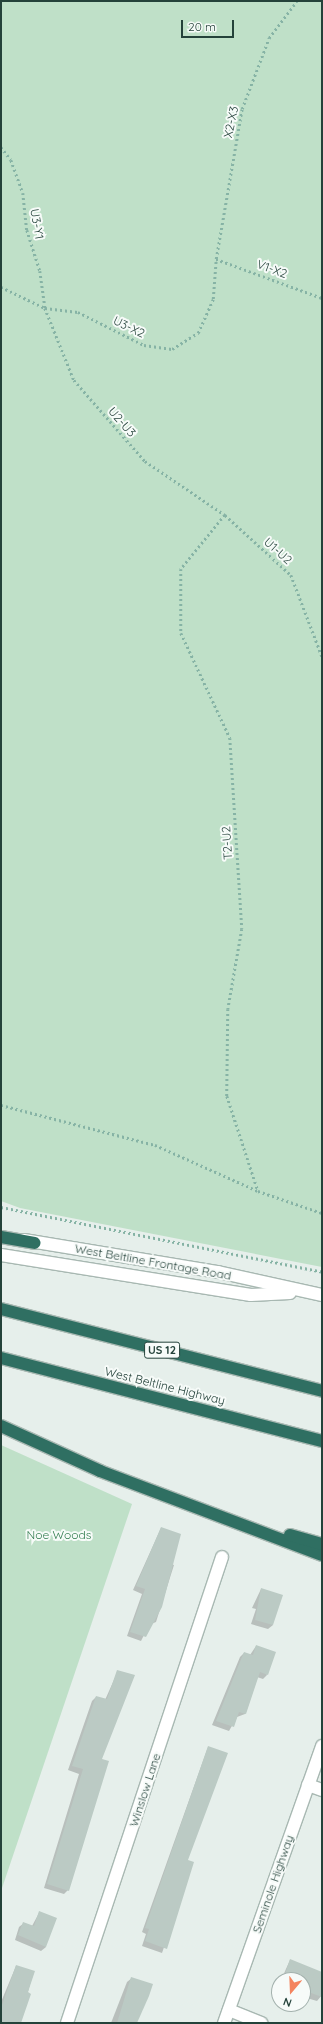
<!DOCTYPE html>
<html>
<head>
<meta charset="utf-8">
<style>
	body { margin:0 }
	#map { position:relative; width:323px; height:2024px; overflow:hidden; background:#e6efeb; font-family:Quicksand,sans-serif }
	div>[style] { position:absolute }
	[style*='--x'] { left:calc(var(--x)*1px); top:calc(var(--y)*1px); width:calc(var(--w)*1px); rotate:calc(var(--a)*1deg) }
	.green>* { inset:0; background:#bfe0c8 }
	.shadow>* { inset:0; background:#0003 }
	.building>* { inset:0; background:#bbcac4 }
	.path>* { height:2.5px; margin-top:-1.25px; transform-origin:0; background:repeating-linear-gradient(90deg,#86b3a5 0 2px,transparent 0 5px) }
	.roads { filter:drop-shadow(1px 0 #a8b8b2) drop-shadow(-1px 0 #a8b8b2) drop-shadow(0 1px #a8b8b2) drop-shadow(0 -1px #a8b8b2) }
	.minor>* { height:12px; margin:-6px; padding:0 6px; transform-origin:6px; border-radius:6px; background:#fff }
	.tertiary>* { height:12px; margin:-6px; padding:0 6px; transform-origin:6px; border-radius:6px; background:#fff }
	.motorway>* { height:12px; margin:-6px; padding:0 6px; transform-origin:6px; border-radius:6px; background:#2f6f62 }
	span { translate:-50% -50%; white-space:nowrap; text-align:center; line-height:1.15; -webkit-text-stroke:4px #f7fbf9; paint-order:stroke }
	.shield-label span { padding:1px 3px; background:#f7fbf9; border:1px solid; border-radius:3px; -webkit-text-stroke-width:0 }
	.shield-label { font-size:11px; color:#24423a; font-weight:700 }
	.street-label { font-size:12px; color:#24423a }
	.park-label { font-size:12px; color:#2d7a4b }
	.frame { position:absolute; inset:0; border:2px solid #24423a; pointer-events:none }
	.north { position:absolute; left:271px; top:1972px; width:40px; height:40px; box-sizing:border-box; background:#f7fbf9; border:1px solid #a3b1ad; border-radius:50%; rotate:199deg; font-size:11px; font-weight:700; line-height:16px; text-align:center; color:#24423a }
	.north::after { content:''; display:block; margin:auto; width:14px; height:18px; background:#f4845f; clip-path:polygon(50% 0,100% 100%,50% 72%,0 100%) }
	.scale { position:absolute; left:181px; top:20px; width:53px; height:18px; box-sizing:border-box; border:2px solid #24423a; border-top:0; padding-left:5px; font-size:12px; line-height:14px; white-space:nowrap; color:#24423a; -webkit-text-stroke:3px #f7fbf9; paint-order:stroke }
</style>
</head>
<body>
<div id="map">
	<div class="green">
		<div style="clip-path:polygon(1px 1px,322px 1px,322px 1267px,20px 1208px,1px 1201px)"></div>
		<div style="clip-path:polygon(1px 1445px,132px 1504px,1px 1891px)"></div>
	</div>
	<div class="shadow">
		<div style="clip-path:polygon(161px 1528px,170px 1564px,174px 1565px,156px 1622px,149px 1625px,141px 1641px,127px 1636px,142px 1594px,133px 1590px)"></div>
		<div style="clip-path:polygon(261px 1589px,273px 1625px,268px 1629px,251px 1624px,256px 1609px,252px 1608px)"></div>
		<div style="clip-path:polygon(256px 1646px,267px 1675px,263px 1679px,257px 1677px,245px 1714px,237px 1717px,229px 1731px,212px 1725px,240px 1657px,244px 1653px,250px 1655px)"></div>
		<div style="clip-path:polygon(118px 1671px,101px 1760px,68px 1890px,64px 1894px,44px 1888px,79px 1774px,68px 1770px,92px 1701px,96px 1697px,105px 1700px)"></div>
		<div style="clip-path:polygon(208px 1747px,187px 1861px,193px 1863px,162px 1953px,142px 1946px,146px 1934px,142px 1932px)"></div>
		<div style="clip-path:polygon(39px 1913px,46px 1947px,41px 1951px,15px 1940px,19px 1927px,24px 1923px,32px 1926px)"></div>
		<div style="clip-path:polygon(290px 1960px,322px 1973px,322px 1995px,317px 2001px,303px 1997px,303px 1980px,281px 1980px)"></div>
		<div style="clip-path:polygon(16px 1966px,33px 1972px,20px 2023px,1px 2023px,1px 2002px)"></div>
		<div style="clip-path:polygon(132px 1978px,137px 2023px,111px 2023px,127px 1982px)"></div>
	</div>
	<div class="building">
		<div style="clip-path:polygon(161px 1527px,181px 1534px,162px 1607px,146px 1637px,130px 1632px,145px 1589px,136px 1586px)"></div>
		<div style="clip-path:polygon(261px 1588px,283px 1595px,273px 1625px,255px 1620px)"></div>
		<div style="clip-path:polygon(256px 1645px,276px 1652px,268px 1675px,260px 1672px,246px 1714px,239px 1712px,234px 1727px,216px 1721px,244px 1652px,253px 1655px)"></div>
		<div style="clip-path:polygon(117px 1670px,135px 1675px,102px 1759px,109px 1761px,69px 1891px,47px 1884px,83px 1769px,72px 1766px,96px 1696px,107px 1699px)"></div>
		<div style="clip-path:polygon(208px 1746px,228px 1753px,188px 1860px,194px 1862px,167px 1949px,145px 1941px,149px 1929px,145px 1928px)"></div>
		<div style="clip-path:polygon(39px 1911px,57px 1918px,46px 1947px,18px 1935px,23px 1922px,34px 1926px)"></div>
		<div style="clip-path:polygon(290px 1959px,322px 1972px,322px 1997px,303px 1990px,303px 1980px,283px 1980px)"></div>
		<div style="clip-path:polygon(16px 1965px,35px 1971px,28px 1992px,31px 1994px,21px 2023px,1px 2023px,1px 2008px)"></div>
		<div style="clip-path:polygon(131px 1977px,153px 1984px,149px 1996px,137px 2023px,117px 2023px)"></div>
	</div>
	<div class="path">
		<div style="--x:1;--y:147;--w:16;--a:52"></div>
		<div style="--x:11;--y:160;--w:35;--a:70"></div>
		<div style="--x:23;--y:193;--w:37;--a:84"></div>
		<div style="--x:27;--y:230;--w:43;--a:72.4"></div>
		<div style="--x:40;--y:271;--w:37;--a:82"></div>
		<div style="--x:45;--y:308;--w:78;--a:68.1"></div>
		<div style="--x:74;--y:380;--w:108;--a:48.8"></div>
		<div style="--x:145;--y:461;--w:97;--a:34"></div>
		<div style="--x:225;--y:515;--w:89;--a:42.3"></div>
		<div style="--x:291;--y:575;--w:87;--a:69.1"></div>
		<div style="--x:216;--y:259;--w:113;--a:20.2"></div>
		<div style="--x:1;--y:287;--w:49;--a:25.5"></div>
		<div style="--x:45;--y:308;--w:33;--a:7"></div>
		<div style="--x:78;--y:312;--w:74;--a:26.6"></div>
		<div style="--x:144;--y:345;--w:28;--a:8"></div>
		<div style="--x:172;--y:349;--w:31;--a:-32"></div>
		<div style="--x:198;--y:333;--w:37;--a:-66"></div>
		<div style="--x:213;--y:299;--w:40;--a:-85.7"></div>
		<div style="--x:216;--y:259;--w:152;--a:-80.2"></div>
		<div style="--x:242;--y:109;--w:76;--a:-69.2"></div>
		<div style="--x:269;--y:38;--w:46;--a:-52.9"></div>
		<div style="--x:225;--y:515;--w:70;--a:129.2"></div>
		<div style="--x:181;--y:569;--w:64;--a:90"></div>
		<div style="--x:181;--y:633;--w:116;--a:65"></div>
		<div style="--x:230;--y:738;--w:191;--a:86.4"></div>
		<div style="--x:242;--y:929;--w:81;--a:99.9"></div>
		<div style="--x:228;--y:1009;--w:87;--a:90.7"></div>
		<div style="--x:227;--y:1096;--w:100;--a:71.9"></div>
		<div style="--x:1;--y:1105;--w:159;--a:14.6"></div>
		<div style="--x:155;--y:1145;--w:113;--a:24.1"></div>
		<div style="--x:258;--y:1191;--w:68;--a:19"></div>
		<div style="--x:1;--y:1207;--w:328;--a:11.4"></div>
	</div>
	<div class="roads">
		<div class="minor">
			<div style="--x:308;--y:1785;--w:15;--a:20"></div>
			<div style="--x:229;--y:2010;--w:35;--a:22"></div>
			<div style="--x:67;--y:2023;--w:491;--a:-71.6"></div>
		</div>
		<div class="tertiary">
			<div style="--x:24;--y:1240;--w:197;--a:9.4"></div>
			<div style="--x:218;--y:1272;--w:107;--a:12.5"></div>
			<div style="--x:1;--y:1255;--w:253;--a:9.1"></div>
			<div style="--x:251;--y:1295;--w:39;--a:-3"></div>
			<div style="--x:224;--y:2023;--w:294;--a:-70.5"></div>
		</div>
		<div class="motorway">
			<div style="--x:1;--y:1237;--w:34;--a:10"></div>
			<div style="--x:1;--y:1309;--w:331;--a:14.3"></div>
			<div style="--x:1;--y:1358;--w:332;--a:14.5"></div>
			<div style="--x:1;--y:1426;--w:109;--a:24.4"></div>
			<div style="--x:100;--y:1471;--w:237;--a:20.7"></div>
			<div style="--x:290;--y:1535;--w:33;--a:16"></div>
		</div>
	</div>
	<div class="shield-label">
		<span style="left:162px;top:1350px">US 12</span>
	</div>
	<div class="street-label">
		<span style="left:231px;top:122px;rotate:-78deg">X2-X3</span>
		<span style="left:37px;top:224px;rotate:80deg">U3-Y1</span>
		<span style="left:272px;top:269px;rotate:20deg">V1-X2</span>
		<span style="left:129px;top:327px;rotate:26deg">U3-X2</span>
		<span style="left:122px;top:422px;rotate:49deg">U2-U3</span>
		<span style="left:278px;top:551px;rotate:42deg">U1-U2</span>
		<span style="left:227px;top:843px;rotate:-94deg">T2-U2</span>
		<span style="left:153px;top:1262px;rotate:10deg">West Beltline Frontage Road</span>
		<span style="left:165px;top:1386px;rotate:14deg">West Beltline Highway</span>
		<span style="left:145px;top:1790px;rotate:-72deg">Winslow Lane</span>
		<span style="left:273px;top:1884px;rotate:-71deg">Seminole Highway</span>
	</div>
	<div class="park-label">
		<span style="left:59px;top:1535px">Noe Woods</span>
	</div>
	<div class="frame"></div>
	<div class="north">N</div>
	<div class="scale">20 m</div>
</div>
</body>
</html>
